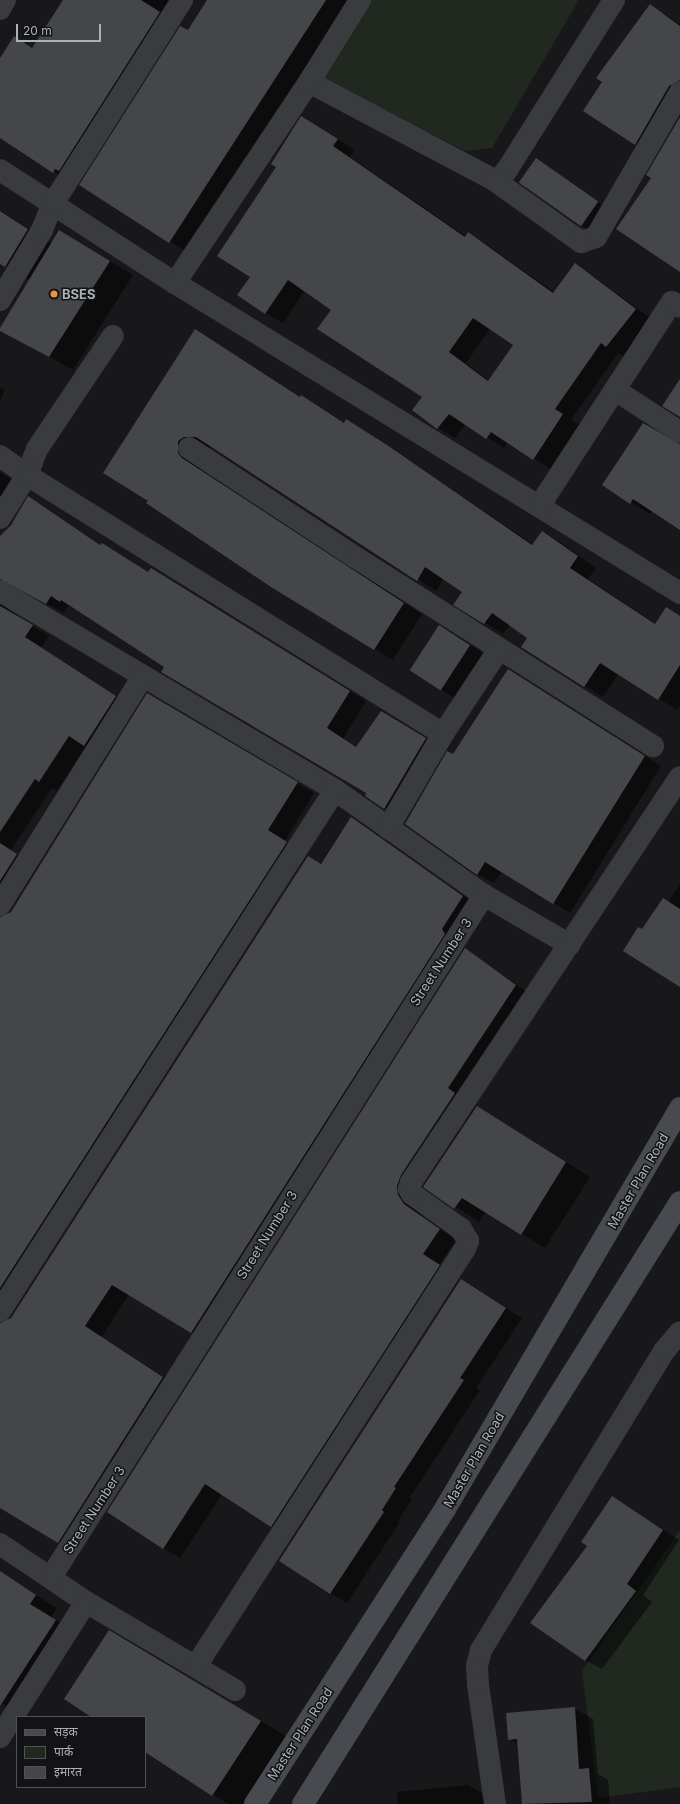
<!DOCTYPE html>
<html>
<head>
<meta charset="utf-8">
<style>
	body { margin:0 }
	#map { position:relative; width:680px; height:1804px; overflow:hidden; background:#18181a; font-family:Inter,"Noto Sans Devanagari",sans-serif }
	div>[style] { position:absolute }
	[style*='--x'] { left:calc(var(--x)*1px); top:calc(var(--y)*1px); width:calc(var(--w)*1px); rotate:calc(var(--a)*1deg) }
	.green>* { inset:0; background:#202820 }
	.shadow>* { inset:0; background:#0007; transform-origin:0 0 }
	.building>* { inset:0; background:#44464a; transform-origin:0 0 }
	.street>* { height:22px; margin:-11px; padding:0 11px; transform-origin:11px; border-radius:11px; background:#393b3f }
	.secondary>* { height:22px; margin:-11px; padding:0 11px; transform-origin:11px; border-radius:11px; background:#474a4e }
	.dots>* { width:11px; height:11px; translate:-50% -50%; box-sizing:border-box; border:2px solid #131315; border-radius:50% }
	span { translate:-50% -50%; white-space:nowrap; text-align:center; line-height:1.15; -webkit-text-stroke:3px #131315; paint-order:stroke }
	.poi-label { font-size:13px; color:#aab1b9; font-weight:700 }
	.left { translate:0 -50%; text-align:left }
	.street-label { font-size:13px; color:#aab1b9 }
	.legend { position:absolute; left:16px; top:1716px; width:130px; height:72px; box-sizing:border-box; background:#131315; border:1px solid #4f5257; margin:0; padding:5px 7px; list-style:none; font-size:12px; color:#aab1b9 }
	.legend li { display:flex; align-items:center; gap:8px; height:20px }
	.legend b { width:20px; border:1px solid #4f5257 }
	.scale { position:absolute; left:16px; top:24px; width:85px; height:18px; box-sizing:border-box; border:2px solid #aab1b9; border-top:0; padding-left:5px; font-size:12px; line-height:14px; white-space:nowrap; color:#aab1b9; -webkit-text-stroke:3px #131315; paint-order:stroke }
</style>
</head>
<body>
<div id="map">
	<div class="green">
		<div style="clip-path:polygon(372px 0,579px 0,492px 148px,465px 151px,320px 77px)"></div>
		<div style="clip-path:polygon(680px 1530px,680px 1787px,598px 1798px,582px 1671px)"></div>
	</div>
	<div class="shadow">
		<div style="clip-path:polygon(65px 0,178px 0,167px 16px,179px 25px,79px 182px,74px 184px,0 137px,0 60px,15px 38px,33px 48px)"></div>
		<div style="clip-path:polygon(209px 0,359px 0,193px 256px,81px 185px)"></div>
		<div style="clip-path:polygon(650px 5px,680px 24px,680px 111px,654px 155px,635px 144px)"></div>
		<div style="clip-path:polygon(evenodd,319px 127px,355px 150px,350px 157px,467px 237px,469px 234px,486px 244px,554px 292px,576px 264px,652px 319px,624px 356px,618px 353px,571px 420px,580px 425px,550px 469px,508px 442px,504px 448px,466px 424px,455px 438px,438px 428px,414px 410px,423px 397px,332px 309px,305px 290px,283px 323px,265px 313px,251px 277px,319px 127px,490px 329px,514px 345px,489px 381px,466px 363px,490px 329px)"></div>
		<div style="left:536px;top:159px;width:95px;height:28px;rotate:35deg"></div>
		<div style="clip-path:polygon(0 210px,52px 244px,83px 245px,133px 275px,73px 370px,24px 343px,30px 280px,0 262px)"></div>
		<div style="clip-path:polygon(196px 330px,301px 397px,345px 423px,347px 420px,365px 431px,534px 545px,543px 533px,561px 543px,596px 568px,588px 579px,656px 624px,680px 616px,680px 705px,677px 710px,618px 674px,603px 697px,522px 647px,528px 637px,510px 625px,503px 634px,455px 604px,463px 591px,444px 578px,436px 591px,211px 447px,197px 451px,195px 459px,201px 470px,422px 614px,393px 660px,272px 586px,148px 503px)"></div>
		<div style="clip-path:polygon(0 387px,5px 390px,0 401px)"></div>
		<div style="clip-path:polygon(675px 444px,680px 444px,680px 529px,652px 511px,650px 514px,603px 485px)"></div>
		<div style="clip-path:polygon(0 472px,13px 481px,0 498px)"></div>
		<div style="clip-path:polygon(29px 498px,101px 545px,149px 573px,168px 579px,366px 701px,343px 739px,357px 748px,398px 722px,442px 749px,402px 818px,366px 795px,368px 793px,78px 610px,68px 606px,64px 613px,18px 588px,6px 594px,4px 602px,10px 612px,49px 636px,41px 648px,132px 707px,102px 755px,86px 746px,57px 791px,52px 788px,11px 850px,33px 865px,6px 909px,6px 915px,11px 912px,164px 704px,314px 793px,285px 841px,303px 853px,6px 1314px,4px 1322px,11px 1319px,351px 818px,479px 906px,208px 1342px,129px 1294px,102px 1337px,180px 1387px,75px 1552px,0 1506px,0 539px)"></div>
		<div style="clip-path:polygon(456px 636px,486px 655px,456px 699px,410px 669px)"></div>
		<div style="clip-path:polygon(525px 680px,661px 766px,570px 913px,502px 871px,494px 883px,477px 874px)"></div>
		<div style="clip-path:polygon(680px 884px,680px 986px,643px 931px,668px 902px)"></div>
		<div style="clip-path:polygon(465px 950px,532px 995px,417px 1185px,415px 1206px,421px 1215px,456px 1240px,439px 1265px,456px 1276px,288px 1536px,222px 1494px,180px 1558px,163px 1548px)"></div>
		<div style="clip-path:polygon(501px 1121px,590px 1177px,545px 1248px,486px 1212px,479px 1222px,424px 1186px)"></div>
		<div style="clip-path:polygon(461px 1280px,522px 1318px,476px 1388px,480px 1390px,410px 1497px,412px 1499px,398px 1521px,400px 1522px,347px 1603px,330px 1593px)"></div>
		<div style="clip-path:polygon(613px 1497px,679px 1540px,643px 1595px,652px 1602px,602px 1669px,585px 1660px,589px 1546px)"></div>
		<div style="clip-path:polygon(4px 1575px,57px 1608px,51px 1617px,77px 1633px,23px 1715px,0 1702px,0 1581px)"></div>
		<div style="clip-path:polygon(140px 1649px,291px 1739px,248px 1804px,228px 1804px,145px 1751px,145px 1717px,93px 1717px)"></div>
		<div style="clip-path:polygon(574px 1708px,593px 1719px,598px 1774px,608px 1780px,610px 1804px,523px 1804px,518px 1744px,509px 1739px)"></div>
		<div style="clip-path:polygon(468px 1785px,485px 1795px,485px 1804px,398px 1804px,397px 1792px)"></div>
	</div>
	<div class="building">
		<div style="clip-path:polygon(63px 0,141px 0,160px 12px,59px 171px,55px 169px,53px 173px,0 138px,0 58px,14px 36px,32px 48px)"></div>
		<div style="clip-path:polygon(207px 0,326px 0,169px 243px,79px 185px,180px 26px,188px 30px)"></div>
		<div style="clip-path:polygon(650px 4px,680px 26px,680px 80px,669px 86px,635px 145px,583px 111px,602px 82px,596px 78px)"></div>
		<div style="clip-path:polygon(evenodd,301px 116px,338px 139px,333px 146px,465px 237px,468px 232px,553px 293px,575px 263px,636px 309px,606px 347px,601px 343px,555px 409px,563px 414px,533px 460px,491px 432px,486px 439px,449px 414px,437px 429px,412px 410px,422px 397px,317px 329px,331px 310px,288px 280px,265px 314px,237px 295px,250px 277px,217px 256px,276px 167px,271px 164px,301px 116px,473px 318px,513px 345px,488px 381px,449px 352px,473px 318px)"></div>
		<div style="clip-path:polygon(680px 117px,680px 272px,616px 229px,651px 178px,646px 175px)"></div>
		<div style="left:536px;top:158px;width:76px;height:30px;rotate:35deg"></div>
		<div style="clip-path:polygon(0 211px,28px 229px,5px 267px,0 264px)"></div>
		<div style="clip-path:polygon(59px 230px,110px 261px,49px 357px,0 331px,0 328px)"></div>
		<div style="clip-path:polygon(195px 329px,300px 397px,301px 395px,344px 423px,346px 419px,387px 445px,532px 545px,542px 531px,578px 556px,570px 568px,655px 624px,666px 607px,680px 616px,680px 665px,658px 700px,600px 663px,584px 687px,521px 647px,527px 638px,492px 613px,484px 624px,453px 605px,462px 592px,425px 567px,417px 581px,196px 437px,184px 437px,178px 441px,178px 453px,182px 458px,404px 603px,374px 650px,271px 587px,146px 503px,148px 501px,103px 473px)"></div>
		<div style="clip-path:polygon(680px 379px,680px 417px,662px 406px)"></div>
		<div style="clip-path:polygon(643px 423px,680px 444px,680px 530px,633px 499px,630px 504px,602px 485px)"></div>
		<div style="clip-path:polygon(28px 496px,100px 545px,102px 543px,148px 572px,151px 568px,350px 691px,327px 728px,356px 747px,381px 711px,426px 738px,384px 809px,365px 796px,366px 793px,161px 672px,164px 667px,61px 600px,60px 602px,51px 596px,46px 604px,0 579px,0 536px,11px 525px)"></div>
		<div style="clip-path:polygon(0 606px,33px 625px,25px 637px,116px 696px,84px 746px,69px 736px,39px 782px,35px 779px,0 832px)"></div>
		<div style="left:439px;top:625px;width:37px;height:54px;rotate:33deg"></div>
		<div style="clip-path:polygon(508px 669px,645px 756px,553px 904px,485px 862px,477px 875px,405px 824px,447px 751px,453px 754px)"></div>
		<div style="clip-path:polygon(147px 693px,298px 782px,268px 830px,287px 842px,0 1288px,0 917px,11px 912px)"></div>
		<div style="clip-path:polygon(351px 817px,463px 896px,442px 929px,445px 934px,191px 1333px,112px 1285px,85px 1326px,163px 1377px,58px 1543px,0 1508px,0 1323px,11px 1318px,308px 856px,321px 864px)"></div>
		<div style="clip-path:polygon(0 843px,17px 854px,0 881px)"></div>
		<div style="clip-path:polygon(663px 898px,680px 909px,680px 987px,623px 951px,638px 927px,642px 929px)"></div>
		<div style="clip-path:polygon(465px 948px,516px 985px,448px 1088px,455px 1093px,401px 1175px,397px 1186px,398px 1195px,404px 1204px,440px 1229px,423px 1254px,440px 1265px,271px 1527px,205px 1484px,163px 1549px,107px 1512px)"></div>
		<div style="clip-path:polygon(477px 1106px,566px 1162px,521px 1235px,462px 1198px,454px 1209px,423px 1187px)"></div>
		<div style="clip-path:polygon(461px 1279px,506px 1308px,460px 1378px,464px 1380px,394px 1487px,396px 1488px,382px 1510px,384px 1512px,330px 1594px,279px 1561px)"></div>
		<div style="clip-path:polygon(612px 1496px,663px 1530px,627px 1584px,636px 1591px,585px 1661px,530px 1623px,587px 1546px,581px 1542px)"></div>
		<div style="clip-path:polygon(0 1571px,36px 1595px,30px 1604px,56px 1620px,0 1706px)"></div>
		<div style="clip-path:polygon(109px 1630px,261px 1721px,212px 1796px,145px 1752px,145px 1717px,91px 1717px,64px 1699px)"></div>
		<div style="clip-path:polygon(575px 1707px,579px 1769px,589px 1768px,592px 1802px,522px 1804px,517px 1739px,508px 1740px,506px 1713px)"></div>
	</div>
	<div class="street">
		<div style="--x:0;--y:9;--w:10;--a:-61"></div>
		<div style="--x:309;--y:82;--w:209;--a:27.9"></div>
		<div style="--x:494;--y:180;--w:6;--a:-18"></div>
		<div style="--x:500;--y:178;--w:11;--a:-49"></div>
		<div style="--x:507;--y:170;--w:201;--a:-57.8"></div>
		<div style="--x:0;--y:170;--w:208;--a:32.9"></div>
		<div style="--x:175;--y:283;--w:593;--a:31.54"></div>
		<div style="--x:494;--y:180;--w:107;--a:35.5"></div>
		<div style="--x:581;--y:242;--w:16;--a:-18"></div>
		<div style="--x:596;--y:237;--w:168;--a:-59.9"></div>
		<div style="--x:175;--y:283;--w:242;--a:-56.3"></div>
		<div style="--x:309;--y:82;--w:97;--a:-58.1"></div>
		<div style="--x:0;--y:300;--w:82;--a:-59"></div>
		<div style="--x:42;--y:230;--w:27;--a:-68"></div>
		<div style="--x:52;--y:205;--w:243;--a:-57.6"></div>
		<div style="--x:615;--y:390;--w:77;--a:32.9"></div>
		<div style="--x:189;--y:448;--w:199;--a:33.3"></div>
		<div style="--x:355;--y:557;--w:353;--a:32.4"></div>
		<div style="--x:0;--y:456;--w:33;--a:35"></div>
		<div style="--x:27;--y:475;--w:28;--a:-69"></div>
		<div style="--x:37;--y:449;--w:136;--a:-56.1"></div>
		<div style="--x:540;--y:505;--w:242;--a:-57"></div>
		<div style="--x:672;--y:302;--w:9;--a:32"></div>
		<div style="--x:0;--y:518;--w:51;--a:-57.9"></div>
		<div style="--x:27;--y:475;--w:490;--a:31.9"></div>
		<div style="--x:0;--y:591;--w:390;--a:30.7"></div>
		<div style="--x:335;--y:790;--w:182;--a:35.2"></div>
		<div style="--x:484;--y:895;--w:99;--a:30.2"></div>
		<div style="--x:388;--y:828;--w:109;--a:-59.7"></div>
		<div style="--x:443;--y:734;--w:102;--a:-56.6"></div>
		<div style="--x:0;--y:905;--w:270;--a:-58"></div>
		<div style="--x:0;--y:1311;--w:619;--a:-57.26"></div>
		<div style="--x:0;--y:1544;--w:104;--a:34"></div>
		<div style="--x:86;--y:1602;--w:173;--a:30.6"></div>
		<div style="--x:51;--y:1577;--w:808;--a:-57.59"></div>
		<div style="--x:196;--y:1666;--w:496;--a:-57.2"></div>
		<div style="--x:465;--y:1249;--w:9;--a:-69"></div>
		<div style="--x:468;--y:1241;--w:14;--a:-120"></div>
		<div style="--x:461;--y:1229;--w:60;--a:-144.5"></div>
		<div style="--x:412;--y:1194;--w:6;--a:-121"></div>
		<div style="--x:409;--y:1189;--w:7;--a:-74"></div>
		<div style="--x:411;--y:1182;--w:486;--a:-56.4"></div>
		<div style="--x:0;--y:1737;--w:160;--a:-57.5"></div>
		<div style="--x:495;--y:1804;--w:120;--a:-98.1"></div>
		<div style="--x:478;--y:1685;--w:19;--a:-93"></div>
		<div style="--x:477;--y:1666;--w:16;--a:-76"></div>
		<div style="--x:481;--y:1650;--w:352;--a:-58.5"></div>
		<div style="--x:665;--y:1350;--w:23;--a:-50"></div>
	</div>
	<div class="secondary">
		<div style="--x:255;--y:1804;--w:351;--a:-57.2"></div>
		<div style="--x:445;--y:1509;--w:465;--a:-59.6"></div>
		<div style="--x:303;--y:1804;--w:710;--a:-57.94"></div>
	</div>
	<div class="dots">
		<div style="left:54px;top:294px;background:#ee923b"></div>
	</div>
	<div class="poi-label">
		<span class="left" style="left:62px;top:294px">BSES</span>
	</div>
	<div class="street-label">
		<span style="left:441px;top:962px;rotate:-57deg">Street Number 3</span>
		<span style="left:638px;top:1181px;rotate:-60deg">Master Plan Road</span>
		<span style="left:267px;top:1235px;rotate:-58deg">Street Number 3</span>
		<span style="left:474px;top:1460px;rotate:-60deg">Master Plan Road</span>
		<span style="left:94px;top:1510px;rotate:-57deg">Street Number 3</span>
		<span style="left:300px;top:1734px;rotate:-57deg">Master Plan Road</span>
	</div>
	<ul class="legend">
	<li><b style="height:5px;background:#474a4e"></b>सड़क</li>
	<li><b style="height:11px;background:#202820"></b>पार्क</li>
	<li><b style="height:11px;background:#44464a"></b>इमारत</li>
	</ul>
	<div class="scale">20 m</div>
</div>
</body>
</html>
